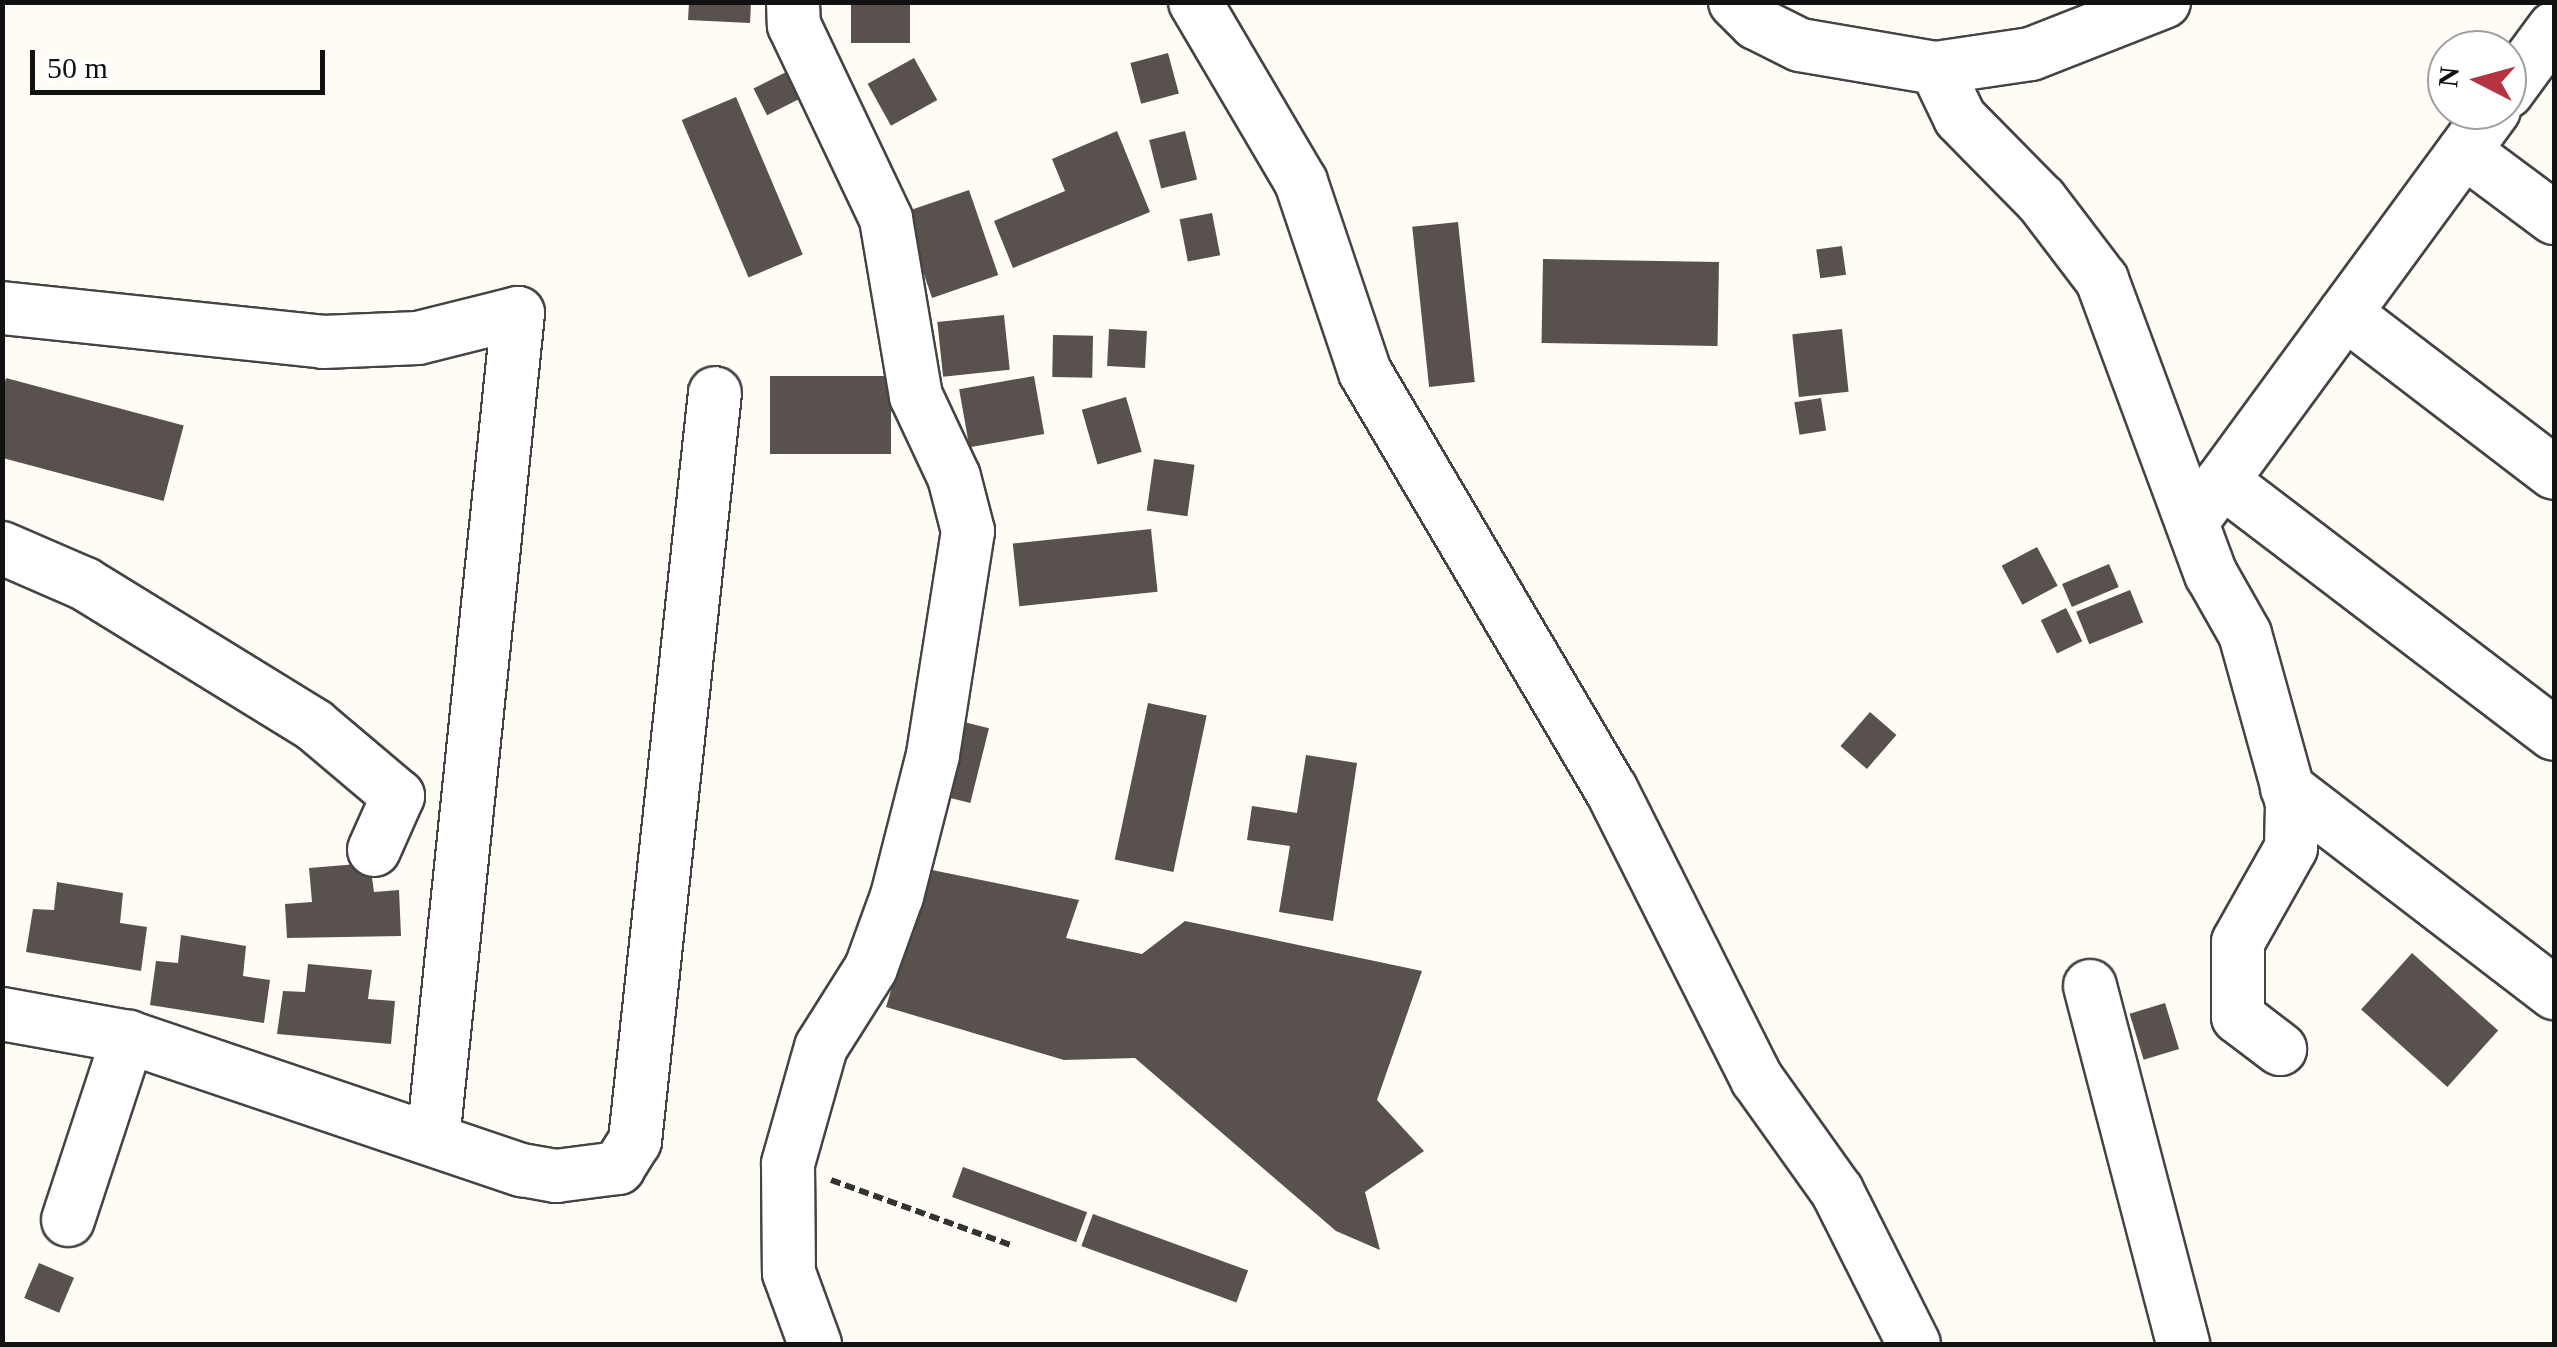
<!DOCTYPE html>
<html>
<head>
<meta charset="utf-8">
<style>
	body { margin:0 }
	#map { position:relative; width:2557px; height:1347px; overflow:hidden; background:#fefcf5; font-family:"Times New Roman",serif }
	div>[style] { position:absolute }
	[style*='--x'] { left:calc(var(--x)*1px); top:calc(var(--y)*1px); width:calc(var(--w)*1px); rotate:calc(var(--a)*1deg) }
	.building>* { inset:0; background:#59514e; transform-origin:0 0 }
	.path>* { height:6px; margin-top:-3px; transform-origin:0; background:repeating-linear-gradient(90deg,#333 0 10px,transparent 0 15px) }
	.roads { filter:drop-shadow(2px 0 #444) drop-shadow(-2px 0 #444) drop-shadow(0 2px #444) drop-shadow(0 -2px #444) }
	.minor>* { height:52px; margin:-26px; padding:0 26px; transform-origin:26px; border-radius:26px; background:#fff }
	span { translate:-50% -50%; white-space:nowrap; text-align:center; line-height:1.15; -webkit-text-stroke:10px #fff; paint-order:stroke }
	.frame { position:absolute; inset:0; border:5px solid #111; pointer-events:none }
	.north { position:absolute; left:2427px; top:30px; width:100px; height:100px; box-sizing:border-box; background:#fff; border:2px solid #a0a0a0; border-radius:50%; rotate:276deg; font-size:28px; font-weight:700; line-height:40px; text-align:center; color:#111 }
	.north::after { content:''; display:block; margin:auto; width:35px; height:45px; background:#b63442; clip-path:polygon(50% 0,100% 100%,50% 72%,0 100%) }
	.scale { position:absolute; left:30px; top:50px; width:295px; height:45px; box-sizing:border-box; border:5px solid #111; border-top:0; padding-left:12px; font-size:30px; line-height:35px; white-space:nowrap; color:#111; -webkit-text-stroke:8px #fff; paint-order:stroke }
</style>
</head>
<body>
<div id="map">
	<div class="building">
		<div style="clip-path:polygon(689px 2px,751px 2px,750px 23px,688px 20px)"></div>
		<div style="left:851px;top:2px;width:59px;height:41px"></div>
		<div style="left:1168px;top:53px;width:42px;height:39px;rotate:75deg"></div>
		<div style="left:914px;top:58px;width:48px;height:53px;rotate:61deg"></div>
		<div style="left:790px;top:70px;width:30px;height:41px;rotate:63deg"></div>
		<div style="left:736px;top:97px;width:171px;height:59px;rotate:67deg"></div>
		<div style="clip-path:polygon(1117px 131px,1150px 212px,1013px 268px,994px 221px,1065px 191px,1052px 159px)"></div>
		<div style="left:1185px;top:131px;width:50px;height:37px;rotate:76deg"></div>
		<div style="left:969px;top:190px;width:90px;height:70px;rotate:71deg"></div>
		<div style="left:1212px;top:213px;width:43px;height:33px;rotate:79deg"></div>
		<div style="left:1458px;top:222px;width:161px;height:46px;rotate:84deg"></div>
		<div style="left:1842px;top:246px;width:29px;height:26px;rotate:82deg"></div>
		<div style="left:1543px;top:259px;width:176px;height:84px;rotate:1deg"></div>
		<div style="left:1004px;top:315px;width:55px;height:67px;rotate:84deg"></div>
		<div style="left:1109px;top:329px;width:38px;height:37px;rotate:3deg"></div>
		<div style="left:1842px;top:329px;width:63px;height:50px;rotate:84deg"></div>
		<div style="left:1053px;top:335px;width:40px;height:42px;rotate:1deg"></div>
		<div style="left:770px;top:376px;width:121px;height:78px"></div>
		<div style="left:1034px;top:376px;width:59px;height:76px;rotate:80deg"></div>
		<div style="left:6px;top:378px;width:184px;height:78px;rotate:15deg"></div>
		<div style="left:1126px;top:397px;width:57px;height:46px;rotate:74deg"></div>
		<div style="left:1821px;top:398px;width:33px;height:27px;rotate:81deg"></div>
		<div style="left:1154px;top:459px;width:41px;height:52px;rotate:8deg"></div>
		<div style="left:1151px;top:529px;width:63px;height:139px;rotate:84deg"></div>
		<div style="left:2037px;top:547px;width:44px;height:40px;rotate:62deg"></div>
		<div style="left:2109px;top:564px;width:25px;height:51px;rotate:67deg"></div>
		<div style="left:2130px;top:590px;width:35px;height:58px;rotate:68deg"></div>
		<div style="left:2066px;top:608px;width:37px;height:28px;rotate:64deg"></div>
		<div style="left:1148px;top:703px;width:60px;height:160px;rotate:12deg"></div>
		<div style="left:1870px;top:712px;width:35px;height:45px;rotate:41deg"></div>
		<div style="left:956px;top:720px;width:34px;height:77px;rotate:14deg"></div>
		<div style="clip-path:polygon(1306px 755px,1357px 763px,1333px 921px,1279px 912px,1290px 846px,1247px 840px,1252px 806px,1297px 813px)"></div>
		<div style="clip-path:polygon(370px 863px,374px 892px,399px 890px,401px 936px,287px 938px,285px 904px,312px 902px,309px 868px)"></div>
		<div style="clip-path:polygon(927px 869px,1079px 900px,1066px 938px,1142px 954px,1185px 921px,1422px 971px,1377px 1100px,1424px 1151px,1365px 1192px,1380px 1250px,1336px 1231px,1135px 1058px,1064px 1060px,886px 1007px)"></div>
		<div style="clip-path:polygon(57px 882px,123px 893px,120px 923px,147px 927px,141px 971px,26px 952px,33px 909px,54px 910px)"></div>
		<div style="clip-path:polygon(181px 935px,246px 946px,243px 976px,270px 980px,264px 1023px,150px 1005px,156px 961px,178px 963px)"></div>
		<div style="left:2412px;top:953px;width:116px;height:76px;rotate:42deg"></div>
		<div style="clip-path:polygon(308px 964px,372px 970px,368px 999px,395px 1001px,391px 1044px,277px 1034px,283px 991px,305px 992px)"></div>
		<div style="left:2165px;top:1003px;width:48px;height:37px;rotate:73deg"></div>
		<div style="left:963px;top:1167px;width:132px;height:32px;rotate:20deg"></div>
		<div style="left:1093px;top:1214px;width:165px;height:34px;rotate:20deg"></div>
		<div style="left:39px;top:1263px;width:38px;height:38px;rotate:23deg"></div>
	</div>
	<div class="path">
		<div style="--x:831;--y:1180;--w:191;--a:19.9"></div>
	</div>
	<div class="roads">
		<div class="minor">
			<div style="--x:793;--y:2;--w:23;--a:88"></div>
			<div style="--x:794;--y:25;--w:215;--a:64.6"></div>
			<div style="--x:886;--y:219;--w:180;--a:80.4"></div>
			<div style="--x:916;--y:396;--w:89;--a:64.9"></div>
			<div style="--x:954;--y:477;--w:56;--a:75.5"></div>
			<div style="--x:968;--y:531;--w:227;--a:98.9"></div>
			<div style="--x:933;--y:755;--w:146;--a:104.3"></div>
			<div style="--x:897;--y:896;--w:77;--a:109.9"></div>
			<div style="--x:871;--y:968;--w:93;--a:122.3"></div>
			<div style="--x:821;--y:1047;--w:122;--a:105.8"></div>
			<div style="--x:788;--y:1164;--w:109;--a:89.5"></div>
			<div style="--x:789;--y:1273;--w:76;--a:69.9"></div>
			<div style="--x:1195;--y:2;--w:209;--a:59.5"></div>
			<div style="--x:1301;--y:182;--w:200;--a:71.4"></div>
			<div style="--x:1365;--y:372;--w:484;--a:59.5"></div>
			<div style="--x:1611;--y:789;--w:325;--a:63.3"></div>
			<div style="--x:1757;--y:1079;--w:138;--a:54.5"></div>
			<div style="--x:1837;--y:1191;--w:171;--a:63.3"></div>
			<div style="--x:1735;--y:2;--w:30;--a:45"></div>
			<div style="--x:1756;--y:23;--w:49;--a:26.6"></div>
			<div style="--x:1800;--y:45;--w:138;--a:9.6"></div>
			<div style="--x:1936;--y:68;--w:96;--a:-8.4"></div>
			<div style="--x:2031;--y:54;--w:143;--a:-21.4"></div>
			<div style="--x:1936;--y:68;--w:55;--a:64.4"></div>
			<div style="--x:1960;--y:118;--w:115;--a:45.4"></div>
			<div style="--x:2041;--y:200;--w:101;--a:52.7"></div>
			<div style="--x:2102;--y:280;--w:314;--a:69.7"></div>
			<div style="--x:2211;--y:574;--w:69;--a:60.5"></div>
			<div style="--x:2245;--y:634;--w:176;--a:74.5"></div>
			<div style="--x:2292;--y:804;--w:44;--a:91.3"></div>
			<div style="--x:2291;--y:848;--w:108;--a:119.4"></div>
			<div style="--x:2238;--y:942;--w:75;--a:90"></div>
			<div style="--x:2238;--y:1017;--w:53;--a:37.3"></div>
			<div style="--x:2507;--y:92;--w:79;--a:-53.7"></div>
			<div style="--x:2464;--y:151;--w:112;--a:36.7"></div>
			<div style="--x:2;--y:308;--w:323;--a:6"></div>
			<div style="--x:323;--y:342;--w:95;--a:-2.4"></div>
			<div style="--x:418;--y:338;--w:103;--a:-14"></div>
			<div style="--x:518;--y:313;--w:831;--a:95.87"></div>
			<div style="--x:2345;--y:313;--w:263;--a:37.4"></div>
			<div style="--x:2222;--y:481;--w:417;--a:37.3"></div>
			<div style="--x:2192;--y:522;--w:511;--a:-53.76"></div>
			<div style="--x:2;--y:548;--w:90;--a:23.4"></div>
			<div style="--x:85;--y:584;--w:269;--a:31.6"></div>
			<div style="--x:314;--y:725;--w:110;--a:40.2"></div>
			<div style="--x:398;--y:796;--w:59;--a:114"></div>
			<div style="--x:2287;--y:788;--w:337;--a:37.5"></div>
			<div style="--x:2090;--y:986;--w:370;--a:75.4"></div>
			<div style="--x:2;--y:1014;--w:128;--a:10.3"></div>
			<div style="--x:128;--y:1037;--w:416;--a:18.7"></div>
			<div style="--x:522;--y:1170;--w:35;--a:10"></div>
			<div style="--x:556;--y:1176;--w:63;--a:-7.4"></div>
			<div style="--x:618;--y:1168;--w:32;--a:-58"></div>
			<div style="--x:635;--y:1141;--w:752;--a:-83.9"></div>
			<div style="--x:68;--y:1220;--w:193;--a:-71.8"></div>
		</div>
	</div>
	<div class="frame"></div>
	<div class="north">N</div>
	<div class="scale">50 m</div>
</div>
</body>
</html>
